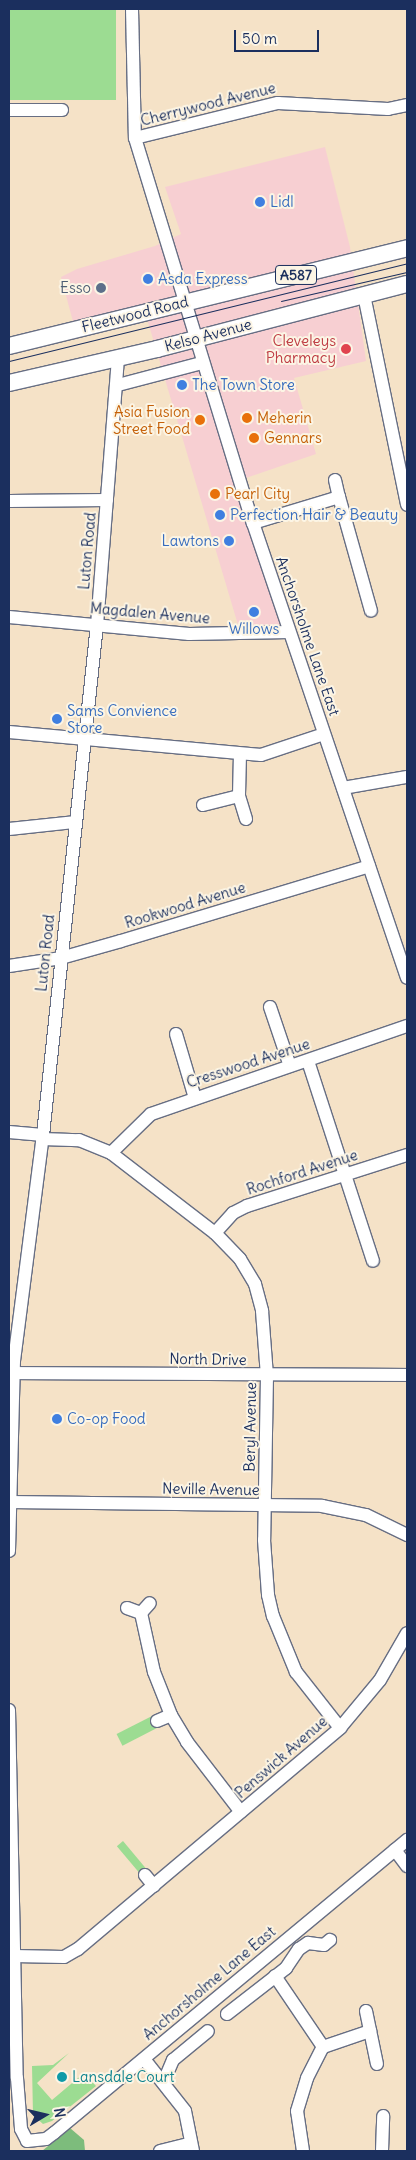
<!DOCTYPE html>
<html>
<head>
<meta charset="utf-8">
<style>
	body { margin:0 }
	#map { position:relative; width:416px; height:2160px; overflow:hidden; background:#f5e2c7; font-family:Delius,sans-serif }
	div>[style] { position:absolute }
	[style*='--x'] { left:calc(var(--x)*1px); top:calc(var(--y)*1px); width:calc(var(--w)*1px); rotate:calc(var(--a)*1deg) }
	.built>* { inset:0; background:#f7cfd2 }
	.green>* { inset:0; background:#9cdc92; transform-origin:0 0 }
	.forest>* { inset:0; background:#7dbc7c }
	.roads { filter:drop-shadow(1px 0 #676e83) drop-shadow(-1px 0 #676e83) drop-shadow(0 1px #676e83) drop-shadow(0 -1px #676e83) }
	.minor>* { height:12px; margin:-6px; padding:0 6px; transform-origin:6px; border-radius:6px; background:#fff }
	.major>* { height:16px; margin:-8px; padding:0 8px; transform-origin:8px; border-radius:8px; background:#fff }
	.tram>* { height:1px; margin:-0.5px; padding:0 0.5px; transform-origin:0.5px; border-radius:0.5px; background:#1b2f5e }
	.dots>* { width:14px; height:14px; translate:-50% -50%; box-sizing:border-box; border:2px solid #fcf5e5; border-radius:50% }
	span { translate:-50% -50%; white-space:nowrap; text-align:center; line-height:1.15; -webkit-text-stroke:4px #fcf5e5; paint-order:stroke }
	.shield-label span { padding:1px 4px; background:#fcf5e5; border:1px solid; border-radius:4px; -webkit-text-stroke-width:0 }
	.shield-label { font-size:14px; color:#1b2f5e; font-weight:700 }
	.street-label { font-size:15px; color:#1b2f5e }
	.shop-label { font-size:15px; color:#366cbe }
	.left { translate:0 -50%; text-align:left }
	.right { translate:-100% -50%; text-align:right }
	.service-label { font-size:15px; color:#4e5e75 }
	.health-label { font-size:15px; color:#be3a42 }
	.food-label { font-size:15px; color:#c56008 }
	.culture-label { font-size:15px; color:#0d838f }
	.frame { position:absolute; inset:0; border:10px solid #1b2f5e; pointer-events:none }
	.north { position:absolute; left:20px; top:2090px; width:50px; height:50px; -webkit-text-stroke:4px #fcf5e5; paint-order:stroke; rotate:81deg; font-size:14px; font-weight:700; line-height:20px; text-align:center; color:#1b2f5e }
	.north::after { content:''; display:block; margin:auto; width:18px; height:22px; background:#1b2f5e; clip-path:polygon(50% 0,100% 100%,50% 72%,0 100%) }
	.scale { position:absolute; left:234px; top:30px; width:85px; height:22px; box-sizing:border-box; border:2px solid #1b2f5e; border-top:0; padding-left:6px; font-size:15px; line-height:18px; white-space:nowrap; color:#1b2f5e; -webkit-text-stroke:4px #fcf5e5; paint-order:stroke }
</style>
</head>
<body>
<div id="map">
	<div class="built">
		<div style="clip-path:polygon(325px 147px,350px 247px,366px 361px,294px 378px,316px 454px,240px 480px,289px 632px,241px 635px,145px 312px,75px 329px,61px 277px,77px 269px,155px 246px,181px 234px,165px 187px)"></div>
	</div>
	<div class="green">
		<div style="left:9px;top:9px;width:107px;height:91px"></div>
		<div style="left:154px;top:1715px;width:13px;height:42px;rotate:63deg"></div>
		<div style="left:123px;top:1841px;width:39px;height:8px;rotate:50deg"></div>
		<div style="clip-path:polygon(69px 2053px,37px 2083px,52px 2100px,84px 2073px,96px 2086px,52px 2121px,43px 2124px,33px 2115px,32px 2066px,53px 2065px)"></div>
	</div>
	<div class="forest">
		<div style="clip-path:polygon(70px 2128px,84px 2140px,85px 2151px,42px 2151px)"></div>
	</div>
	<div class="roads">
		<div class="minor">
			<div style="--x:132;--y:9;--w:129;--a:88.7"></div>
			<div style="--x:135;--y:138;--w:403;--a:73"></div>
			<div style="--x:253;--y:523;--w:480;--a:71.3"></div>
			<div style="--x:9;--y:110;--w:53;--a:0"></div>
			<div style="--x:135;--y:138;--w:147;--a:-13.8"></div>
			<div style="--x:278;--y:103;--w:110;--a:3.1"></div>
			<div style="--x:388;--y:109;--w:19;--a:-12"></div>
			<div style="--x:364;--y:295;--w:214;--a:78.4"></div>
			<div style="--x:118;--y:385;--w:87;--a:-14.7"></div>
			<div style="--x:335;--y:480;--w:17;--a:77"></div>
			<div style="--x:9;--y:501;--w:98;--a:-0.6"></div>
			<div style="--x:253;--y:523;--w:90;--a:-16.8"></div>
			<div style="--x:339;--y:497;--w:118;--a:74.3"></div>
			<div style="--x:9;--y:617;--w:181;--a:5.4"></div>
			<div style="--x:189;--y:634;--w:100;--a:-1.1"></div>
			<div style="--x:9;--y:732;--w:253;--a:5.2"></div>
			<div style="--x:261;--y:755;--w:66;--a:-18.4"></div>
			<div style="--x:240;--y:754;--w:42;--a:91.4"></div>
			<div style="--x:239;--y:796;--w:24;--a:73"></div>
			<div style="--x:343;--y:788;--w:65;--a:-9.8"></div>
			<div style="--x:203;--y:805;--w:37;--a:-14"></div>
			<div style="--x:9;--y:829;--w:65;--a:-6.1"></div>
			<div style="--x:9;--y:966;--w:53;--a:-8.7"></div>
			<div style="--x:61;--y:958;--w:62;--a:-15.8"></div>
			<div style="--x:121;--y:941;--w:259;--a:-16.8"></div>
			<div style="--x:270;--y:1007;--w:62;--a:71.3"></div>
			<div style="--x:176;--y:1034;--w:67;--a:73.5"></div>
			<div style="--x:308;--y:1061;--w:210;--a:72"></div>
			<div style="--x:9;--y:1132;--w:34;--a:5"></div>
			<div style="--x:42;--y:1139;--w:37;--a:2"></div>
			<div style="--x:79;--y:1140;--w:35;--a:22"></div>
			<div style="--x:111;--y:1153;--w:131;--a:37.6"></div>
			<div style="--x:215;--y:1233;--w:36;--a:46"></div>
			<div style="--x:240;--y:1259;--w:29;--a:59"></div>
			<div style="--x:255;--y:1284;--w:28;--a:75"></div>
			<div style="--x:262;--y:1311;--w:65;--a:85.6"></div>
			<div style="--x:267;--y:1376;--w:164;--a:91"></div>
			<div style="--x:264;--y:1540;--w:55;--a:85.8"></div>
			<div style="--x:268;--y:1595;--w:22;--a:77"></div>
			<div style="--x:273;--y:1616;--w:61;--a:67.7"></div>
			<div style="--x:296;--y:1672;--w:71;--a:51.8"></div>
			<div style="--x:111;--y:1153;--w:56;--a:-44.3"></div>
			<div style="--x:151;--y:1114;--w:271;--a:-19"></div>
			<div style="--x:215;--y:1233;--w:27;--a:-48"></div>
			<div style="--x:233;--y:1213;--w:16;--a:-27"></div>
			<div style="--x:247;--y:1206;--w:168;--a:-17.7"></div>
			<div style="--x:9;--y:1373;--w:398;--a:0.3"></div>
			<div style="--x:9;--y:1502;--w:313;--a:0.7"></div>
			<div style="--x:322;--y:1506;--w:45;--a:11.6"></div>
			<div style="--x:366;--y:1515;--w:46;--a:26"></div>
			<div style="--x:9;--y:1551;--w:190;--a:-88.5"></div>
			<div style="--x:14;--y:1361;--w:228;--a:-82.7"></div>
			<div style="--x:43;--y:1135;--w:513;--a:-83.96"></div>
			<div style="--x:97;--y:625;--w:268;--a:-85.5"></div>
			<div style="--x:127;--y:1608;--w:15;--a:20"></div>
			<div style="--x:141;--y:1613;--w:60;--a:77.6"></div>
			<div style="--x:154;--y:1672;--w:46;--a:68.4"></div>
			<div style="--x:171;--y:1715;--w:31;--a:59"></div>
			<div style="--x:187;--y:1742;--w:88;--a:52.4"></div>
			<div style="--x:141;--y:1613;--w:13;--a:-48"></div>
			<div style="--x:9;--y:1710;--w:368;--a:88.8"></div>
			<div style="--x:17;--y:2078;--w:51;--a:85.5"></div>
			<div style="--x:21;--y:2129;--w:13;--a:63"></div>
			<div style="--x:157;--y:1721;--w:15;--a:-23"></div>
			<div style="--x:395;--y:1850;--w:20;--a:53"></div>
			<div style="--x:145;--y:1875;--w:14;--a:51"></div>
			<div style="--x:14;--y:1956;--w:50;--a:1.1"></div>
			<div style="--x:64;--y:1957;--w:16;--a:-30"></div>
			<div style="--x:78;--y:1949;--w:343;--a:-40.1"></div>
			<div style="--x:340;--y:1728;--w:62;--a:-50.2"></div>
			<div style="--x:380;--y:1680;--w:54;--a:-60.1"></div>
			<div style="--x:275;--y:1976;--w:86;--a:55.9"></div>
			<div style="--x:366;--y:2011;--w:54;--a:78.3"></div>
			<div style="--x:227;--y:2014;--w:75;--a:-37.9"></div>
			<div style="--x:286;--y:1968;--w:23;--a:-56"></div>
			<div style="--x:299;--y:1949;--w:11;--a:-34"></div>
			<div style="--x:308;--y:1943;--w:16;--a:7"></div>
			<div style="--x:324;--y:1945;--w:8;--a:-40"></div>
			<div style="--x:144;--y:2059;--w:66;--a:51.7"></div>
			<div style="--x:185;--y:2111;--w:41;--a:78.7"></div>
			<div style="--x:164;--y:2081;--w:23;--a:-67"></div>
			<div style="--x:173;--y:2060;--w:45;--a:-39.6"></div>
			<div style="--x:27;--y:2141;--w:19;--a:-6"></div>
			<div style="--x:46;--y:2139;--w:10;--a:-37"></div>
			<div style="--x:54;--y:2133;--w:459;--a:-39.7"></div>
			<div style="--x:160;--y:2151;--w:32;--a:-14"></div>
			<div style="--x:303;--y:2151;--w:40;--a:-98.5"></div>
			<div style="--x:297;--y:2111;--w:34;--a:-73"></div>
			<div style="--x:307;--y:2078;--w:35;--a:-63"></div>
			<div style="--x:323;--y:2047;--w:50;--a:-18.8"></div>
			<div style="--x:382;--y:2151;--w:35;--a:-88"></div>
		</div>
		<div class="major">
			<div style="--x:9;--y:346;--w:410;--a:-13.8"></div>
			<div style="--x:9;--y:383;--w:152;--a:-12.9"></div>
			<div style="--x:157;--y:349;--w:258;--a:-14.6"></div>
		</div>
	</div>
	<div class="tram">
		<div style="--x:281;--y:301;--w:129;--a:-13"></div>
		<div style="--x:9;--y:361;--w:410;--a:-13.8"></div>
	</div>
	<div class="dots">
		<div style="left:260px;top:202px;background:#3f7fe0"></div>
		<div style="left:148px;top:279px;background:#3f7fe0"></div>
		<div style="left:101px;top:288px;background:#5c6f8a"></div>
		<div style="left:346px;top:349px;background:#e0444e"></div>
		<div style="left:182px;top:385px;background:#3f7fe0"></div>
		<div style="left:247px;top:418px;background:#e8710a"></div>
		<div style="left:200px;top:420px;background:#e8710a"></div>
		<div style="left:254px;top:438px;background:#e8710a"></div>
		<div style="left:215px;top:494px;background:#e8710a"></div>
		<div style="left:220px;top:515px;background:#3f7fe0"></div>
		<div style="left:229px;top:541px;background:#3f7fe0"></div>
		<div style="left:254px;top:612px;background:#3f7fe0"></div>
		<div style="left:57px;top:719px;background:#3f7fe0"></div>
		<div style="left:57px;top:1419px;background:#3f7fe0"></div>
		<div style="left:62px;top:2077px;background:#0f9aa8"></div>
	</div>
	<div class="shield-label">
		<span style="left:296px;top:275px">A587</span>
	</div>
	<div class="street-label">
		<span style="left:208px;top:104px;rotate:-14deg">Cherrywood Avenue</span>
		<span style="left:135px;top:314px;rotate:-14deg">Fleetwood Road</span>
		<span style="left:208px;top:335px;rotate:-15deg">Kelso Avenue</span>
		<span style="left:87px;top:551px;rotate:-85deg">Luton Road</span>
		<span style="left:150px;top:613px;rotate:5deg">Magdalen Avenue</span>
		<span style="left:308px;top:636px;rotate:71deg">Anchorsholme Lane East</span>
		<span style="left:185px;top:905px;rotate:-17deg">Rookwood Avenue</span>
		<span style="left:45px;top:953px;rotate:-84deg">Luton Road</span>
		<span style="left:248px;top:1063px;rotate:-18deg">Cresswood Avenue</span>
		<span style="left:302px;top:1172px;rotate:-18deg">Rochford Avenue</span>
		<span style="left:208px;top:1359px;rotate:1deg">North Drive</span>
		<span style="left:250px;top:1427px;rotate:-89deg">Beryl Avenue</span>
		<span style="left:211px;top:1489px;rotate:1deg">Neville Avenue</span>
		<span style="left:281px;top:1757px;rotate:-41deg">Penswick Avenue</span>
		<span style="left:209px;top:1983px;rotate:-40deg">Anchorsholme Lane East</span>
	</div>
	<div class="shop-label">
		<span class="left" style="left:270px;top:202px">Lidl</span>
		<span class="left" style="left:158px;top:279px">Asda Express</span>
		<span class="left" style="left:192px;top:385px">The Town Store</span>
		<span class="left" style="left:230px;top:515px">Perfection Hair &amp; Beauty</span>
		<span class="right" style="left:219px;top:541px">Lawtons</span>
		<span style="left:254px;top:629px">Willows</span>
		<span class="left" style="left:67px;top:719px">Sams Convience<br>Store</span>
		<span class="left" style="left:67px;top:1419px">Co-op Food</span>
	</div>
	<div class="service-label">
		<span class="right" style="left:91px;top:288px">Esso</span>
	</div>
	<div class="health-label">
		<span class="right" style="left:336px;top:349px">Cleveleys<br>Pharmacy</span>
	</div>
	<div class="food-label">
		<span class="right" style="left:190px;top:420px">Asia Fusion<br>Street Food</span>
		<span class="left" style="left:257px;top:418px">Meherin</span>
		<span class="left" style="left:264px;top:438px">Gennars</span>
		<span class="left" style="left:225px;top:494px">Pearl City</span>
	</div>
	<div class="culture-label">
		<span class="left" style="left:72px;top:2077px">Lansdale Court</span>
	</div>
	<div class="frame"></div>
	<div class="north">N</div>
	<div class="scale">50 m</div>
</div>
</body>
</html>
